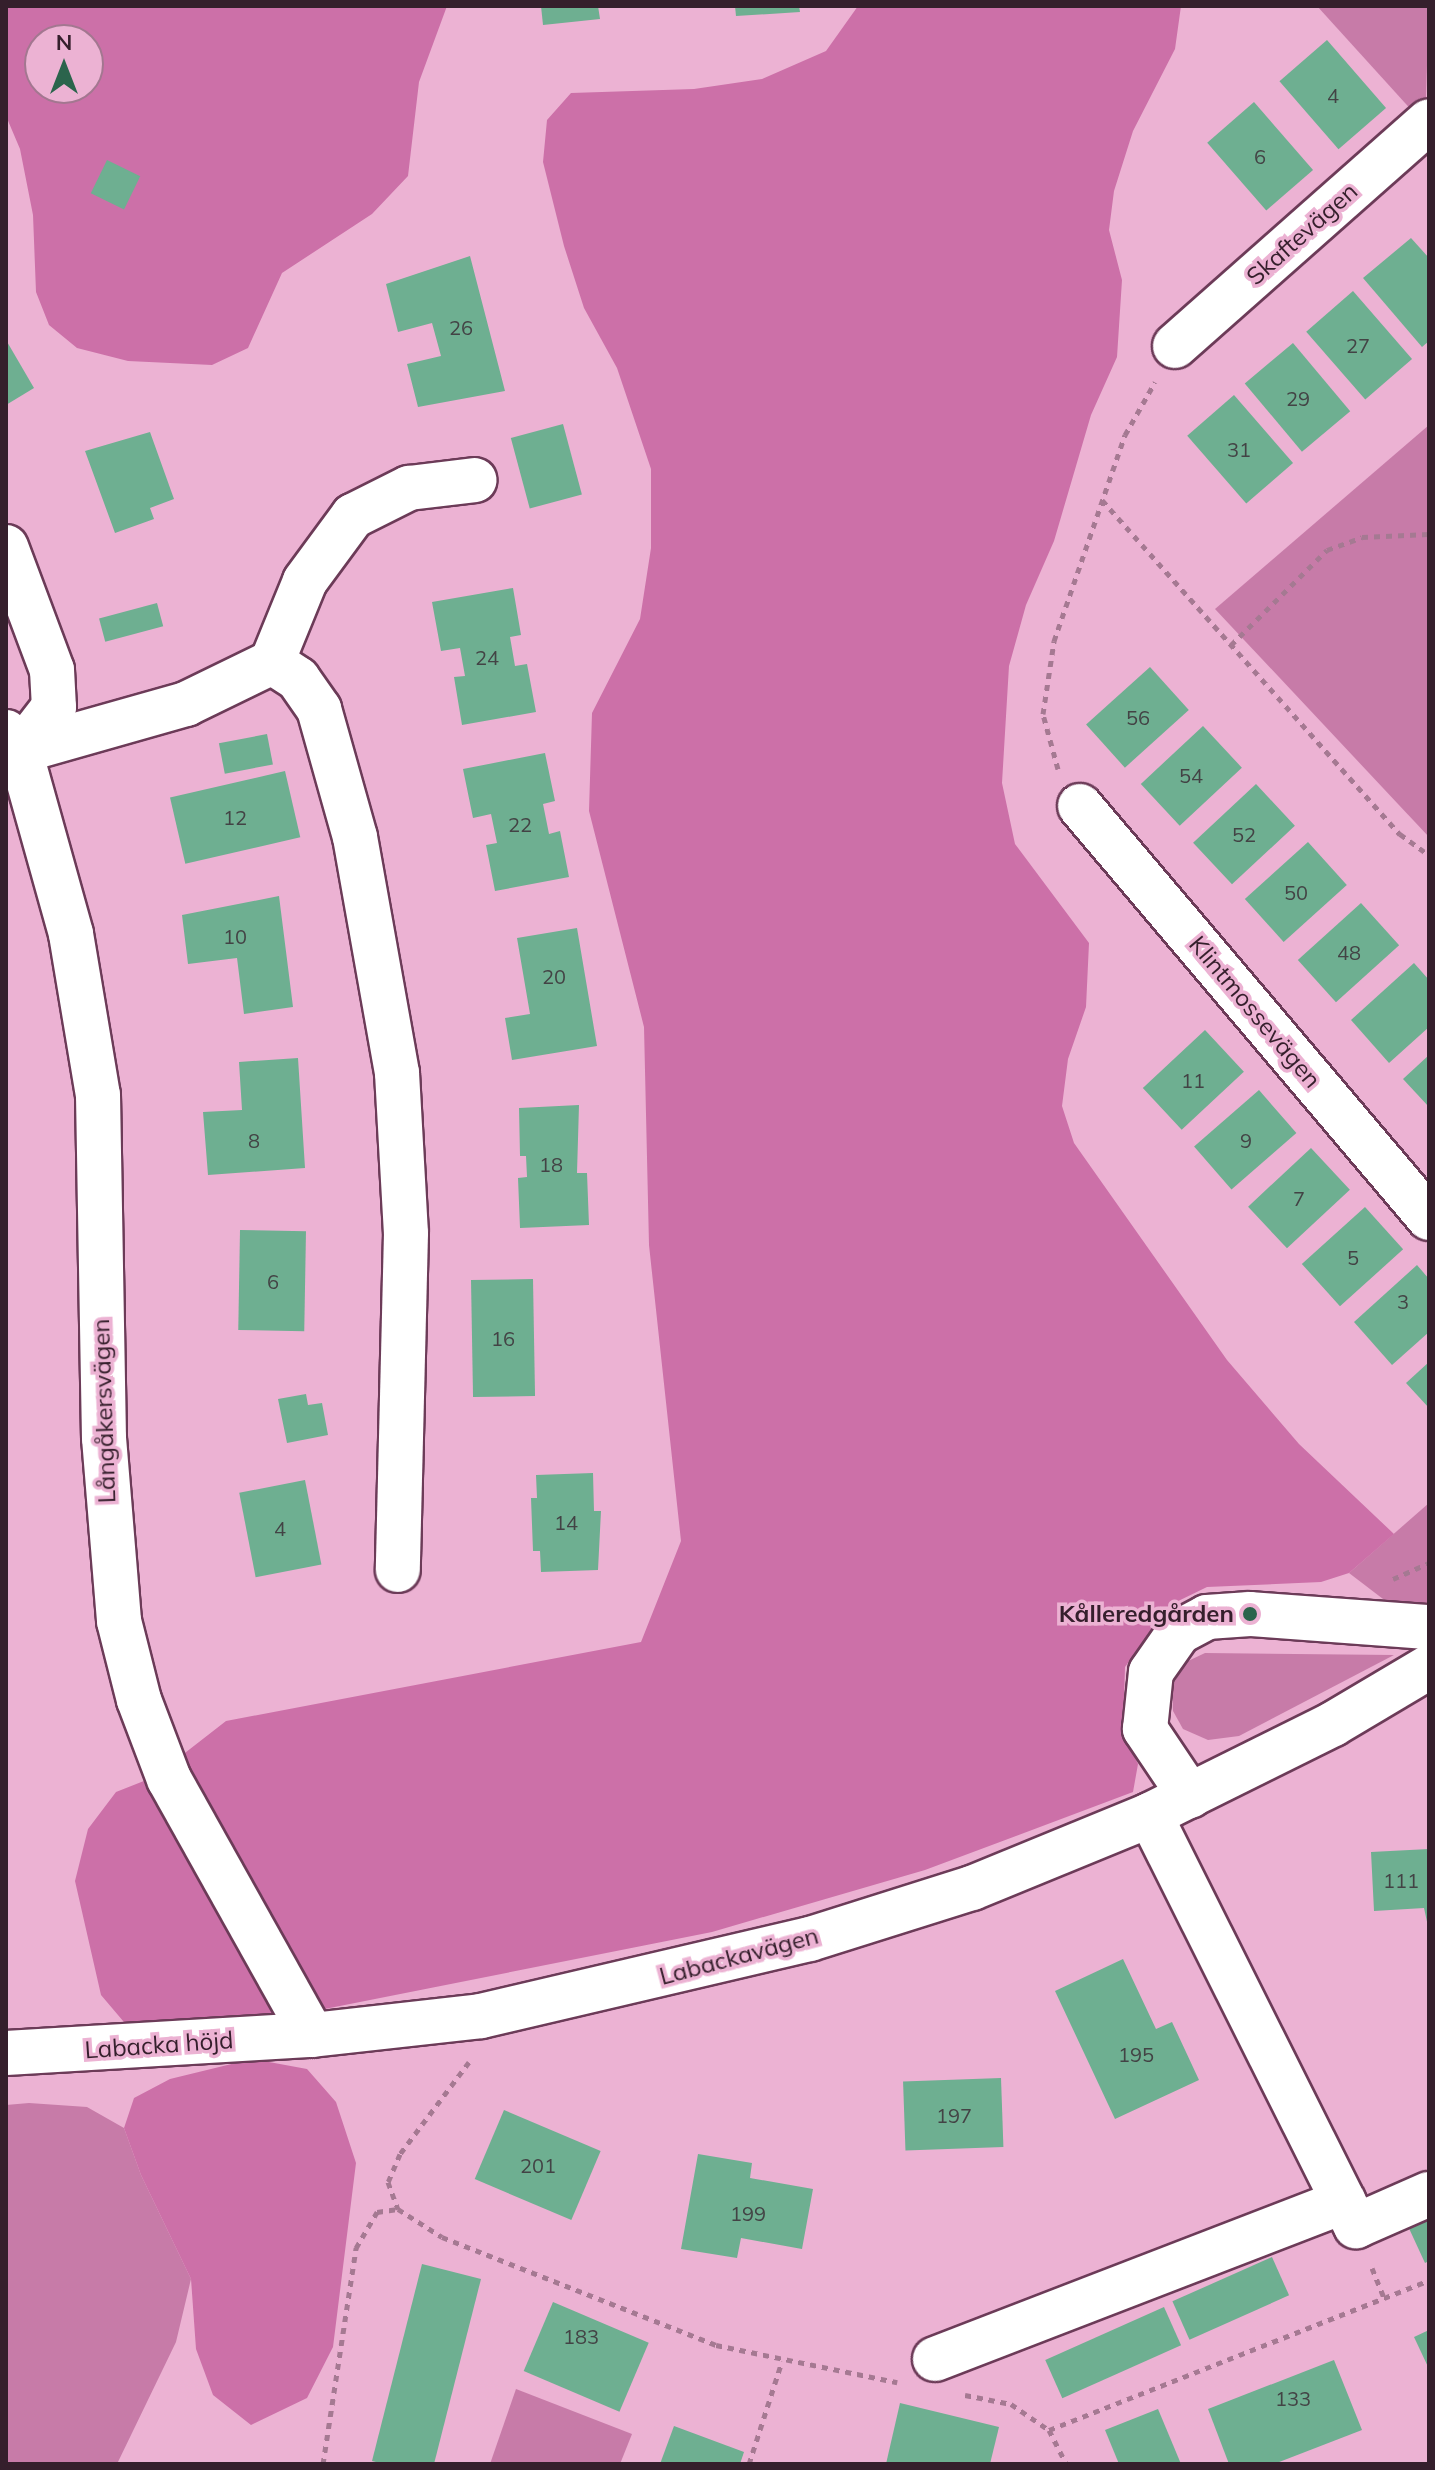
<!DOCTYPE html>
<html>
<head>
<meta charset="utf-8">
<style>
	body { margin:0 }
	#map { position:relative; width:1435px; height:2470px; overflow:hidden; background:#ecb2d3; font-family:Mulish,sans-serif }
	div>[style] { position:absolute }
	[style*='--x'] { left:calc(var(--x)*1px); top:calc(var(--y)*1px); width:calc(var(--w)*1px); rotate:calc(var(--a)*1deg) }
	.green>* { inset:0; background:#c77ba8 }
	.forest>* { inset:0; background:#cc70a8 }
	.building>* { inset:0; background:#6eaf91; transform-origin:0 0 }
	.path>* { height:5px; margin-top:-2.5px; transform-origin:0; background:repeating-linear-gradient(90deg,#a57992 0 6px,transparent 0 12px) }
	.roads { filter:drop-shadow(2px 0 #6c3b58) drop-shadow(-2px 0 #6c3b58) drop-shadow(0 2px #6c3b58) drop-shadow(0 -2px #6c3b58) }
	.minor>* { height:44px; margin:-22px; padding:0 22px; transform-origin:22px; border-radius:22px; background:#fff }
	.dots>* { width:22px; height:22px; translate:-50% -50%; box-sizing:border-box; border:4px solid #ecb2d3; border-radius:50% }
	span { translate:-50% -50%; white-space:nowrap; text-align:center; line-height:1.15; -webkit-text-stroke:7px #ecb2d3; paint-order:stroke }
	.number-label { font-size:20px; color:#434345 }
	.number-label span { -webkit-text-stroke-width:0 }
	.street-label { font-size:24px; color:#351f2c }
	.poi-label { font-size:24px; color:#351f2c; font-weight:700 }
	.right { translate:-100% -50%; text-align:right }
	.frame { position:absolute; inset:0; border:8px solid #351f2c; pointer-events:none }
	.north { position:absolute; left:24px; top:24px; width:80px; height:80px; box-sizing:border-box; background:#ecb2d3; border:2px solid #a37790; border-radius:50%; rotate:0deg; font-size:22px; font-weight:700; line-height:32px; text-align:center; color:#351f2c }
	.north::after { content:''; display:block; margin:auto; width:28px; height:36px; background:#2b644c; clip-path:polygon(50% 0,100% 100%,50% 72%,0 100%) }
</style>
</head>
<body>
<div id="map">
	<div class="green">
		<div style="clip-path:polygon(1317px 6px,1429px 6px,1425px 125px)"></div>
		<div style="clip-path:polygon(1429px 425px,1429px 837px,1215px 609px)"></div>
		<div style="clip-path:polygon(1429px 1503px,1429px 1604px,1387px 1602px,1349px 1573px)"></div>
		<div style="clip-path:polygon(1205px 1653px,1394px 1655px,1239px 1736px,1208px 1740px,1183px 1729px,1173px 1711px,1172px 1686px,1186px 1662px)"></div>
		<div style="clip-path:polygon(29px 2103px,87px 2107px,124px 2128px,141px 2175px,191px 2279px,176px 2342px,117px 2464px,6px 2464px,6px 2105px)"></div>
		<div style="clip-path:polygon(516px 2389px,632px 2434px,620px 2464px,490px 2464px)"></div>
	</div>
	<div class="forest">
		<div style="clip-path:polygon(evenodd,6px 6px,447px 6px,419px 82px,408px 176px,372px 214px,282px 273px,248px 348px,212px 365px,128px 361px,77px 348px,49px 325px,36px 292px,33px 215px,20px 149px,6px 116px,6px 6px,40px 40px,88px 40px,88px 88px,40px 88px,40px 40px)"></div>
		<div style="clip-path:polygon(858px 6px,1181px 6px,1175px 49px,1133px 131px,1114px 191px,1109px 230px,1122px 280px,1117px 357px,1091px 415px,1054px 541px,1026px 605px,1009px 666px,1002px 783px,1015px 844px,1089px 943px,1086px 1007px,1068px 1059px,1062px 1106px,1074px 1143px,1227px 1360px,1299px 1444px,1394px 1534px,1349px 1573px,1321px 1582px,1207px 1587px,1170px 1605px,1125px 1667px,1123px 1732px,1138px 1764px,1133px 1792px,925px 1870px,712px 1932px,259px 2022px,129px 2028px,101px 1995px,75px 1881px,88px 1829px,116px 1792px,154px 1777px,226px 1721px,641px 1642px,681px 1541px,649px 1245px,644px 1027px,589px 811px,592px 713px,640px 619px,651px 548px,651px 469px,617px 368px,584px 308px,564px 246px,543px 162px,547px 120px,571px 93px,694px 89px,762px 79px,826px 51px)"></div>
		<div style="clip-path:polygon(252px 2059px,307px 2069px,336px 2102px,356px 2163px,333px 2347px,307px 2398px,251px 2425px,213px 2395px,196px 2349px,191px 2279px,141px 2175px,124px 2128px,134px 2098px,170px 2079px)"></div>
	</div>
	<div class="building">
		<div style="clip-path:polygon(541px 6px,598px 6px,600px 19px,543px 25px)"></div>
		<div style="clip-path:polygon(735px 6px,799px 6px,800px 12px,736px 16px)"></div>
		<div style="left:1327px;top:40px;width:90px;height:63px;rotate:49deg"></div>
		<div style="left:1254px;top:102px;width:90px;height:62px;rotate:49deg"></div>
		<div style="left:107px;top:160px;width:37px;height:37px;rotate:26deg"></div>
		<div style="clip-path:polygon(1411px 238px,1429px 258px,1429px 341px,1422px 347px,1363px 278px)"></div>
		<div style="clip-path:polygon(470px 256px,505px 391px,418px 407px,407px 364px,441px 356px,432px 323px,398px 332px,386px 284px)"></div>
		<div style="left:1353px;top:291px;width:90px;height:62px;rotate:49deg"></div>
		<div style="clip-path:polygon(6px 340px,34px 388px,6px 405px)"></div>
		<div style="left:1293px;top:343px;width:89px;height:63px;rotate:50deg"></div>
		<div style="left:1234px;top:395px;width:90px;height:62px;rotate:49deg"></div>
		<div style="left:563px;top:424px;width:73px;height:54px;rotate:75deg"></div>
		<div style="clip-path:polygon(150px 432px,174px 499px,150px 508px,154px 519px,115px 533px,85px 451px)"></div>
		<div style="clip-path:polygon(513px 588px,521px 635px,510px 637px,515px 666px,527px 664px,536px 712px,462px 725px,454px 677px,465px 676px,460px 648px,441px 651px,432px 602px)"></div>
		<div style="left:157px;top:603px;width:24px;height:60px;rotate:75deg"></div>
		<div style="left:1150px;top:667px;width:58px;height:86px;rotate:48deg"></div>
		<div style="left:1203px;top:726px;width:57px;height:85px;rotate:47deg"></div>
		<div style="left:267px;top:734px;width:31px;height:49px;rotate:79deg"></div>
		<div style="clip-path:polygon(545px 753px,555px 801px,543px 804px,549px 834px,560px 831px,569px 877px,495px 891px,486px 845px,497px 843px,491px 814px,473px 818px,463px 769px)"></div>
		<div style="left:285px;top:771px;width:68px;height:118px;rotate:77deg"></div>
		<div style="left:1256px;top:784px;width:57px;height:86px;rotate:47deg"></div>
		<div style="left:1308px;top:842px;width:58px;height:85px;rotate:48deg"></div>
		<div style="clip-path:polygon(279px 896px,293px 1007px,244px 1014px,237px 958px,188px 964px,182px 915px)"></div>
		<div style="left:1361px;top:903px;width:57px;height:85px;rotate:48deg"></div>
		<div style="clip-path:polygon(577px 928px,597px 1046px,512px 1060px,505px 1018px,530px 1014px,517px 938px)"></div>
		<div style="clip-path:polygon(1414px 963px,1429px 980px,1429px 1027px,1389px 1063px,1351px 1020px)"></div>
		<div style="left:1205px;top:1030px;width:57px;height:85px;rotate:47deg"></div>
		<div style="clip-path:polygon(1429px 1055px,1429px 1107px,1403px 1079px)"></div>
		<div style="clip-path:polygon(298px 1058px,305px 1168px,208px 1175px,203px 1112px,242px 1110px,239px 1062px)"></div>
		<div style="left:1259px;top:1090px;width:57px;height:86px;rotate:49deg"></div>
		<div style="clip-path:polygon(579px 1105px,577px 1173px,587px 1173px,589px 1225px,520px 1228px,518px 1178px,527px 1177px,526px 1156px,520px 1156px,519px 1108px)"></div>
		<div style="left:1311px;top:1148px;width:57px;height:86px;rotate:47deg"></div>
		<div style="left:1365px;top:1207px;width:57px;height:85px;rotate:48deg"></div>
		<div style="left:240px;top:1230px;width:66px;height:100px;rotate:1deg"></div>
		<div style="clip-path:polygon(1417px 1265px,1429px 1279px,1429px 1332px,1392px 1365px,1354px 1322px)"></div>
		<div style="left:533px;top:1279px;width:117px;height:62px;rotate:89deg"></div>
		<div style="clip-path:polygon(1429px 1362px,1429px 1408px,1406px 1383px)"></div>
		<div style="clip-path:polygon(306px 1394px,308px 1405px,322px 1403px,328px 1435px,287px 1443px,278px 1399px)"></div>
		<div style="clip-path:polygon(593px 1473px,594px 1511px,601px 1511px,598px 1570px,541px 1572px,540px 1551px,533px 1551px,531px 1498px,537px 1498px,536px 1475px)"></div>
		<div style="left:305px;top:1480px;width:86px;height:67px;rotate:79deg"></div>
		<div style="clip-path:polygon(1429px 1849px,1429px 1931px,1424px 1908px,1374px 1911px,1371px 1852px)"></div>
		<div style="clip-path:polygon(1123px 1959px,1156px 2029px,1172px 2022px,1199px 2080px,1115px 2119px,1055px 1991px)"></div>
		<div style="left:1001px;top:2078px;width:69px;height:98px;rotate:88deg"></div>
		<div style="left:504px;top:2110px;width:105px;height:75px;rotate:23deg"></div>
		<div style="clip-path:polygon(698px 2154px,752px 2163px,750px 2178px,813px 2189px,802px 2249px,741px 2238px,737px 2258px,681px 2249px)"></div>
		<div style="clip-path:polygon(1429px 2214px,1429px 2261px,1425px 2263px,1407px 2224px)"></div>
		<div style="left:1272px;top:2257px;width:42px;height:109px;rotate:66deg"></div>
		<div style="clip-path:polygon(422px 2264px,481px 2279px,434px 2464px,384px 2464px,372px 2461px)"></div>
		<div style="left:553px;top:2302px;width:104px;height:75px;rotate:23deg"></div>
		<div style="left:1164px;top:2307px;width:42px;height:130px;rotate:66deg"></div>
		<div style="clip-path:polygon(1429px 2330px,1429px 2369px,1414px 2337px)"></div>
		<div style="clip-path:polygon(1334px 2360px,1362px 2430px,1274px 2464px,1229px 2464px,1208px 2409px)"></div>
		<div style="clip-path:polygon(900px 2403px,999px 2427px,990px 2464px,886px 2464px)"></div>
		<div style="clip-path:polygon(1158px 2409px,1181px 2464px,1119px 2464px,1105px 2430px)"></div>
		<div style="clip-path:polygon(674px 2426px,744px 2452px,740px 2464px,660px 2464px)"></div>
	</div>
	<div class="path">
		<div style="--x:1102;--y:500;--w:448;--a:48.3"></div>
		<div style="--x:1400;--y:834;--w:36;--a:36"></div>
		<div style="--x:1231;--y:645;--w:135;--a:-44.7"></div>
		<div style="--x:1327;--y:550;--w:37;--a:-20"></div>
		<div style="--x:1362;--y:537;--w:67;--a:-2.6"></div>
		<div style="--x:1058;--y:769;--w:57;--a:-105.3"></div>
		<div style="--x:1043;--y:714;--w:74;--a:-81.4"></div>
		<div style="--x:1054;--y:641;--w:218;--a:-71"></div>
		<div style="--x:1125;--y:435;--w:61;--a:-60.5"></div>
		<div style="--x:1393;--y:1579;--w:39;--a:-24"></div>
		<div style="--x:469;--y:2062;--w:115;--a:126.9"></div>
		<div style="--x:400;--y:2154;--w:30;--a:113"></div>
		<div style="--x:388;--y:2182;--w:29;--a:70"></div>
		<div style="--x:398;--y:2209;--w:52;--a:32.5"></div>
		<div style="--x:442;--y:2237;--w:295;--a:21.5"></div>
		<div style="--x:716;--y:2345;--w:185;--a:11.6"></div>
		<div style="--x:1372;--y:2268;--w:31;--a:68"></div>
		<div style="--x:965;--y:2395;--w:47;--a:11.1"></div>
		<div style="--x:1011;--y:2404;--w:46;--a:34.4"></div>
		<div style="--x:1049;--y:2430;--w:38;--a:63"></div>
		<div style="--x:1049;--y:2430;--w:409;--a:-21.5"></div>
		<div style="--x:323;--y:2464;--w:219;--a:-81.3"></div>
		<div style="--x:356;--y:2248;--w:42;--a:-59.7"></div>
		<div style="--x:377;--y:2212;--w:21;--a:-8"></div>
		<div style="--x:749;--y:2464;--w:108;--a:-72.2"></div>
	</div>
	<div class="roads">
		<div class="minor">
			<div style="--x:1175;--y:346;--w:339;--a:-41.5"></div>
			<div style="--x:6;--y:547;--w:131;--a:69.5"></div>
			<div style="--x:52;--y:670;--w:37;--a:87"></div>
			<div style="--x:54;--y:707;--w:56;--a:127.7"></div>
			<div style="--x:272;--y:662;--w:31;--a:33"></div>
			<div style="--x:298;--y:679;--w:37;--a:55"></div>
			<div style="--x:319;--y:709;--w:133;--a:74.3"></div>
			<div style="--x:355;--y:837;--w:240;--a:79.9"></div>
			<div style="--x:397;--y:1073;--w:160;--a:86.8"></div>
			<div style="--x:406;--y:1233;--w:337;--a:91.4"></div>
			<div style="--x:6;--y:732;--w:24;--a:54"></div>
			<div style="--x:20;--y:751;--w:190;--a:74.4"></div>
			<div style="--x:71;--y:934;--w:163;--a:80.5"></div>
			<div style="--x:98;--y:1095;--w:343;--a:89"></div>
			<div style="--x:104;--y:1438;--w:184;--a:85.3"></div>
			<div style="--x:119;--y:1621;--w:81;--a:75.8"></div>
			<div style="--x:139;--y:1700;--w:85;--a:69.2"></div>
			<div style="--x:169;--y:1779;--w:293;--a:60.8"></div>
			<div style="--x:20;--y:751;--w:173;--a:-15.8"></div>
			<div style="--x:186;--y:704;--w:96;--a:-26"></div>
			<div style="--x:272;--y:662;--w:87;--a:-67.8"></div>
			<div style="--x:305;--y:581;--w:81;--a:-53.6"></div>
			<div style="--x:353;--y:516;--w:63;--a:-26.6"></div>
			<div style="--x:409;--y:488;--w:66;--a:-6.9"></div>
			<div style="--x:1080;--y:806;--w:540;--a:49.73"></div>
			<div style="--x:1190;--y:1796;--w:81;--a:-123.9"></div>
			<div style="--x:1145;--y:1729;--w:57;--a:-84"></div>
			<div style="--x:1151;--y:1672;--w:49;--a:-55"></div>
			<div style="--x:1179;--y:1632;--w:32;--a:-28"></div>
			<div style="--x:1207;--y:1617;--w:43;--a:-4"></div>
			<div style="--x:1250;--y:1614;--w:179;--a:4.2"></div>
			<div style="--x:1150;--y:1815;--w:460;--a:63.4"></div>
			<div style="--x:1356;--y:2226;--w:80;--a:-23.7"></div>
			<div style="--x:6;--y:2053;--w:307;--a:-3.4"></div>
			<div style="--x:312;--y:2035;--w:170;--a:-6.4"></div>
			<div style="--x:481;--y:2016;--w:338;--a:-13.2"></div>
			<div style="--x:810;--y:1939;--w:170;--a:-17.5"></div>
			<div style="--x:972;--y:1888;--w:192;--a:-22.3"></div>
			<div style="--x:1150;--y:1815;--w:204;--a:-26.4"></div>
			<div style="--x:1333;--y:1724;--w:112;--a:-30.7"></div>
			<div style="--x:935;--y:2359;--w:438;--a:-21.1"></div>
		</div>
	</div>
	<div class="dots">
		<div style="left:1250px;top:1614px;background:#2b644c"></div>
	</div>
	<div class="number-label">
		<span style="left:1333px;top:95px">4</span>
		<span style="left:1260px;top:156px">6</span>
		<span style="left:461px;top:327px">26</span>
		<span style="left:1358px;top:345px">27</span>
		<span style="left:1298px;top:398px">29</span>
		<span style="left:1239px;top:449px">31</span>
		<span style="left:487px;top:657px">24</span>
		<span style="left:1138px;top:717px">56</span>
		<span style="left:1191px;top:775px">54</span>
		<span style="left:235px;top:817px">12</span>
		<span style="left:520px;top:824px">22</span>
		<span style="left:1244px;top:834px">52</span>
		<span style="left:1296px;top:892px">50</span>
		<span style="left:235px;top:936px">10</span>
		<span style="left:1349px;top:952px">48</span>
		<span style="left:554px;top:976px">20</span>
		<span style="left:1193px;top:1080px">11</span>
		<span style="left:254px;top:1140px">8</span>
		<span style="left:1246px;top:1140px">9</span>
		<span style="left:551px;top:1164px">18</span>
		<span style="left:1299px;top:1198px">7</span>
		<span style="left:1353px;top:1257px">5</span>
		<span style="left:273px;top:1281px">6</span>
		<span style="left:1403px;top:1301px">3</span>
		<span style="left:503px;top:1338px">16</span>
		<span style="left:566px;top:1522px">14</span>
		<span style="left:280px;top:1528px">4</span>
		<span style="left:1401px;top:1880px">111</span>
		<span style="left:1136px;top:2054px">195</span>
		<span style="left:954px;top:2115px">197</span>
		<span style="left:538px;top:2165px">201</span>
		<span style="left:748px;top:2213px">199</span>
		<span style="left:581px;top:2336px">183</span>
		<span style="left:1293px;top:2398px">133</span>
	</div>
	<div class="street-label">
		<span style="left:1302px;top:234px;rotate:-42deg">Skaftevägen</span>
		<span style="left:1255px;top:1012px;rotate:50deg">Klintmossevägen</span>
		<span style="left:104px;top:1411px;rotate:-92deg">Långåkersvägen</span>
		<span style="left:739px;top:1956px;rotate:-15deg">Labackavägen</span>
		<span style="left:159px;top:2045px;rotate:-4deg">Labacka höjd</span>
	</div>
	<div class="poi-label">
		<span class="right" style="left:1234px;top:1614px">Kålleredgården</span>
	</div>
	<div class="frame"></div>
	<div class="north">N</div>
</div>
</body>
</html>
